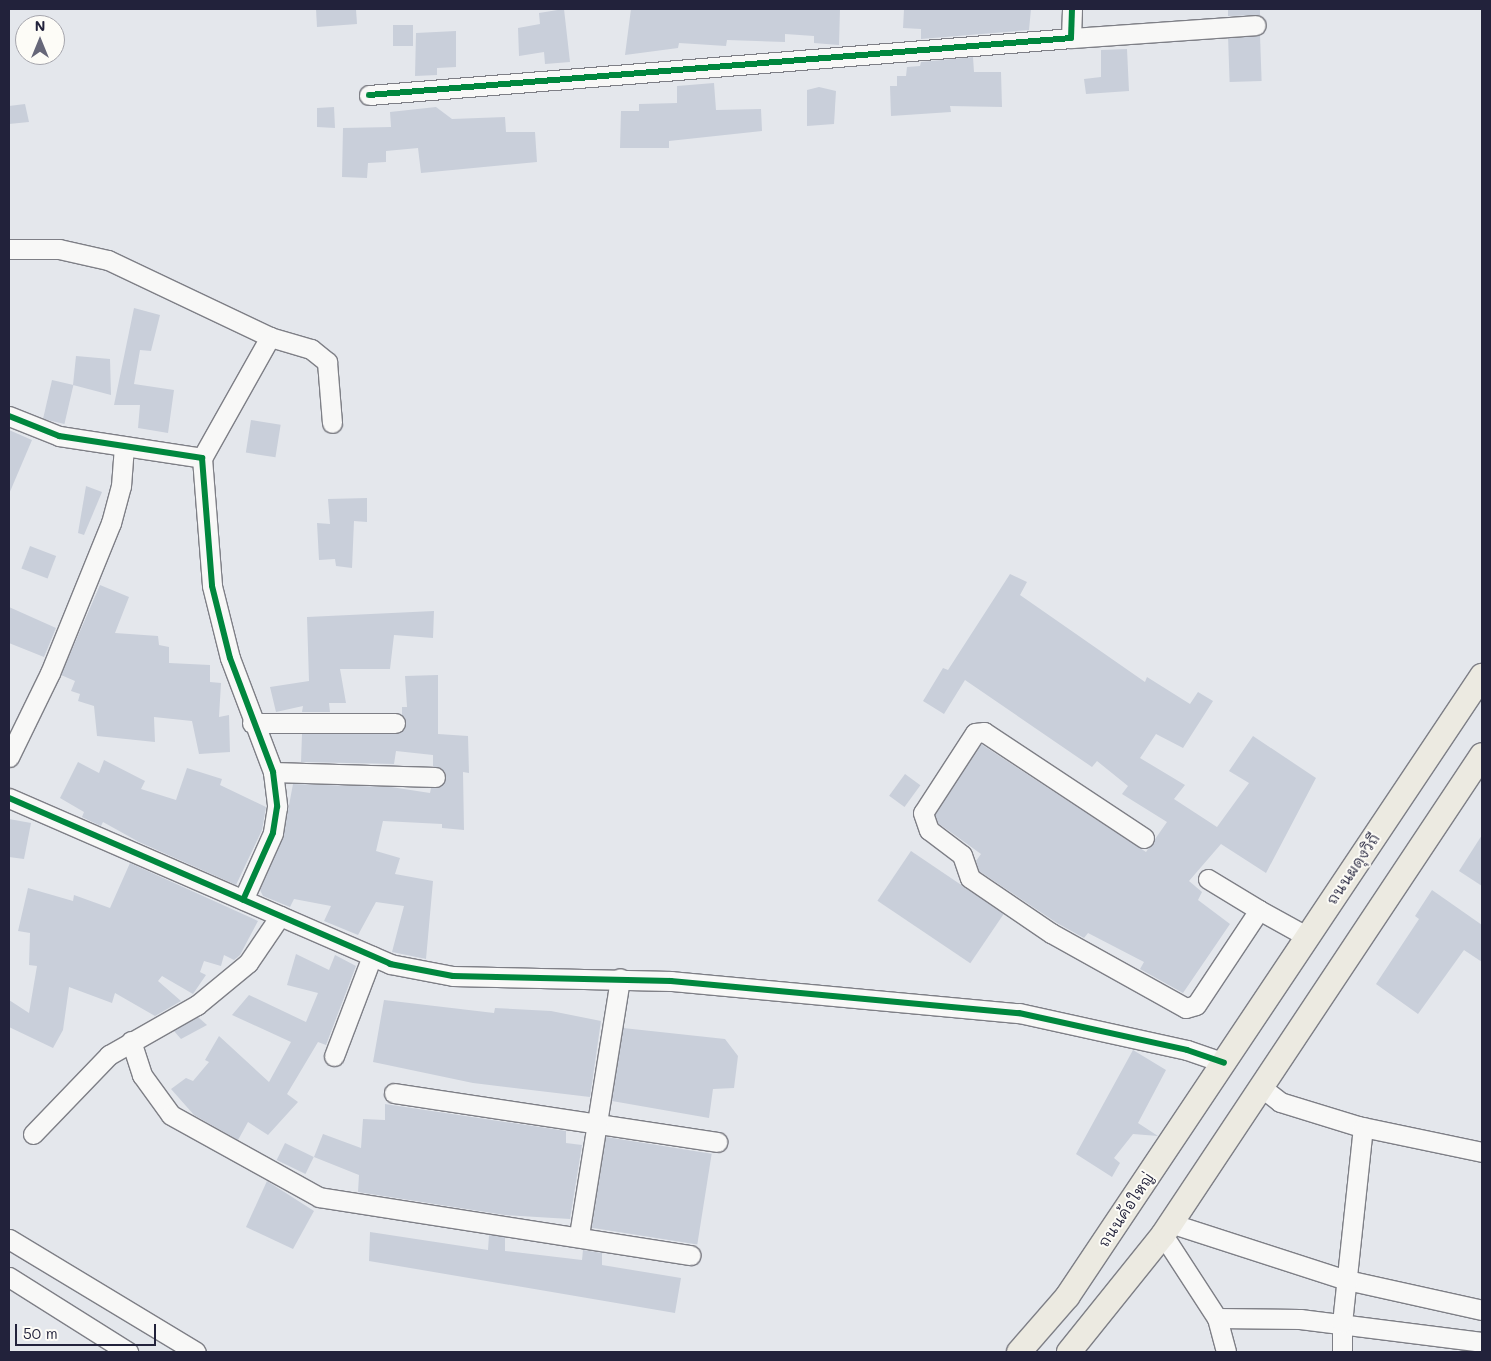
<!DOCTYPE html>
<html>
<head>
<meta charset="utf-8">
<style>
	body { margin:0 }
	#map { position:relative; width:1491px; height:1361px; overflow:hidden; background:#e4e7ec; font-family:Mali,"Playpen Sans Thai",sans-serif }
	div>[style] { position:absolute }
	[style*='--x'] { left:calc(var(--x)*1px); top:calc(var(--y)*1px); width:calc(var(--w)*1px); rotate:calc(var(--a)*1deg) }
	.building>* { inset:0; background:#c9cfda; transform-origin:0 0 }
	.roads { filter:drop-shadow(1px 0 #7e7f86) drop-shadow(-1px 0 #7e7f86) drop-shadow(0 1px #7e7f86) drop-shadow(0 -1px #7e7f86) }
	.minor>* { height:19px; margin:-9.5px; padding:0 9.5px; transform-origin:9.5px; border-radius:9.5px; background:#f8f8f7 }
	.major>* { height:24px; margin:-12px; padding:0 12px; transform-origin:12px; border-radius:12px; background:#eceae1 }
	.cycleway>* { height:6px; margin:-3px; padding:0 3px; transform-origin:3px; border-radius:3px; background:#00873e }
	span { translate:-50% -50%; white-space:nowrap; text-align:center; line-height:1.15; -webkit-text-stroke:4px #fdfcf7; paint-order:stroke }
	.street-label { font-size:15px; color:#22223b }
	.frame { position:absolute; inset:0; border:10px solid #22223b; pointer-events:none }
	.north { position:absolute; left:15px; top:15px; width:50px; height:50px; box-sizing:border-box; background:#fdfcf7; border:1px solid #a5a5ac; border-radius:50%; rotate:0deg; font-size:14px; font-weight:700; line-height:20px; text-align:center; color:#22223b }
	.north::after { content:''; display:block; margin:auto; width:18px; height:22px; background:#666779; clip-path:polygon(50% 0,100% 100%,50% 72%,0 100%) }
	.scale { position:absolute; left:15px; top:1324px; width:141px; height:22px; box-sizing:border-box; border:2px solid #22223b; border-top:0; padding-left:6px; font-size:15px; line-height:18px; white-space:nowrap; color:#22223b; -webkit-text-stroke:4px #fdfcf7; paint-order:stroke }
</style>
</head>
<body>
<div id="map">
	<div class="building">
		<div style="clip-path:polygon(316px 9px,356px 9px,357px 24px,317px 27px)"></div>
		<div style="clip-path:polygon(564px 9px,570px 62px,545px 64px,544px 52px,519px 56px,518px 28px,540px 24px,539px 13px)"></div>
		<div style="clip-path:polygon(631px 9px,840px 9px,839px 45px,814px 43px,814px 36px,785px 34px,785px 42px,727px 40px,726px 46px,679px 43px,678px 48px,625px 55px)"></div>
		<div style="clip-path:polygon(904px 9px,1031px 9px,1029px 30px,921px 39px,921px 29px,903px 28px)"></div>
		<div style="clip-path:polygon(1228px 9px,1260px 9px,1260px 15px,1228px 16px)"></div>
		<div style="left:393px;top:25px;width:20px;height:21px"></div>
		<div style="clip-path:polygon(456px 31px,456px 67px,437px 68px,437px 75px,415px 76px,416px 33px)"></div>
		<div style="left:1260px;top:35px;width:46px;height:32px;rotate:88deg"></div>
		<div style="clip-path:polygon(1127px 49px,1129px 91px,1086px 94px,1084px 79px,1101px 77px,1101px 50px)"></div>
		<div style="clip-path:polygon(973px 57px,974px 72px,1001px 72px,1002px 107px,950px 106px,951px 112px,891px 116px,890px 86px,897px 86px,897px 76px,906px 76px,907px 67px,920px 66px,921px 62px)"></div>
		<div style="clip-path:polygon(714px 83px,716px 110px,761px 109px,762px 131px,669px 141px,669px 148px,620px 148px,621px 111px,639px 111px,639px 104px,677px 103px,677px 86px)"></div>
		<div style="clip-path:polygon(819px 87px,836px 91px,834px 124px,807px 126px,807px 90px)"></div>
		<div style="clip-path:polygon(25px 104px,29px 122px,9px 124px,9px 106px)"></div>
		<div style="clip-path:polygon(334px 107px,335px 128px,317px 127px,317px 108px)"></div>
		<div style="clip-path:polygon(436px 107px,452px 119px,505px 117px,506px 132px,535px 132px,537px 162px,421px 173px,418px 148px,386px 151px,386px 162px,368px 163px,367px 178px,342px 177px,343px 128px,391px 127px,390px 112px)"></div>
		<div style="clip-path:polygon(134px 308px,160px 315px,151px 351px,140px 350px,134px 384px,174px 390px,168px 433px,138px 428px,140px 405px,114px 405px)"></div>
		<div style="clip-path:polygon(76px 356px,110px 359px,111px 395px,73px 385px)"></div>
		<div style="left:52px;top:380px;width:22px;height:40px;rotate:13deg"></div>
		<div style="left:251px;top:420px;width:30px;height:33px;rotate:9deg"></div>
		<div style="clip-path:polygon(9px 430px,32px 440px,9px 494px)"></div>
		<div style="clip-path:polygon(86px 486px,102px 492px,84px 535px,78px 533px)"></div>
		<div style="clip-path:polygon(367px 498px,367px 522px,354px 521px,352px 568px,336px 566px,335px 559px,319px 560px,317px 523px,330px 524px,328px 499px)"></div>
		<div style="left:30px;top:546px;width:28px;height:24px;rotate:21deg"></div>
		<div style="clip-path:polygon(1010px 574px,1027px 582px,1020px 595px,1145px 682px,1147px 677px,1190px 704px,1198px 692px,1213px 701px,1183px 748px,1156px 734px,1140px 758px,1185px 785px,1174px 799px,1217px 827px,1249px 783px,1229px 771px,1253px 736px,1316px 778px,1266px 873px,1221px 844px,1189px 881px,1202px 892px,1198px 900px,1230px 924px,1183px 993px,1140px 969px,1144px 962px,1088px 933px,1084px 938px,1057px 923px,979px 871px,976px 861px,981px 854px,938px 823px,935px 814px,981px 744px,1146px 852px,1167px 822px,1122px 794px,1128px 786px,1097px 761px,1092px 767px,965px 680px,944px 714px,923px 701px,943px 668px,948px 670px)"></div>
		<div style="clip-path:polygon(100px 585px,129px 597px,115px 633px,158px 636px,159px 645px,169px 647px,169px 663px,210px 665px,210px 682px,221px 683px,219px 717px,229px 715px,230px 752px,199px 754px,192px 721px,154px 717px,155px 742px,97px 736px,94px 706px,78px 701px,80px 694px,71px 691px,75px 681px,61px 675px)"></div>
		<div style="clip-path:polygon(9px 607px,56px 628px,44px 657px,9px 643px)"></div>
		<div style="clip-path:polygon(434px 611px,433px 638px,394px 635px,390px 669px,340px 669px,346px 703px,329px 703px,330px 712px,302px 712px,303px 706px,276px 712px,270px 687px,309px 681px,307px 617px)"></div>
		<div style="clip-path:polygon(438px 675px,438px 734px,468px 736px,469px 773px,463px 772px,464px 830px,442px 828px,442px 824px,383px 821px,376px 851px,400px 858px,395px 874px,433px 881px,426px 959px,392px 952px,404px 906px,376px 902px,358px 935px,324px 921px,331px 906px,294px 899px,290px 907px,263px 896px,260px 890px,283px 837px,293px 784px,391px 787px,430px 793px,431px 788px,444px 783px,445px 772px,433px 766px,433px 755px,396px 751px,394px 764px,301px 762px,302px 734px,401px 732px,406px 723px,402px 715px,402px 707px,407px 707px,405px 676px)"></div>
		<div style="clip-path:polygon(104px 760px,145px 781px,141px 789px,176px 800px,187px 768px,222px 779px,220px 785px,266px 807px,262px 830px,236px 885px,139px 842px,103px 822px,101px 826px,88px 820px,82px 817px,84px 812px,60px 798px,78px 762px,99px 773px)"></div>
		<div style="left:905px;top:774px;width:19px;height:27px;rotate:36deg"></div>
		<div style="clip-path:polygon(9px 819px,31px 823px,24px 859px,9px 857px)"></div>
		<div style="clip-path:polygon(1482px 835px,1482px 886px,1459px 871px)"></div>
		<div style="left:911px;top:851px;width:112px;height:60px;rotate:34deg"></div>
		<div style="clip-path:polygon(130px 863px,258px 921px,240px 955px,234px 960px,224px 955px,221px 966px,204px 961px,200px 972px,206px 975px,193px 994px,162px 976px,158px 981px,181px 1001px,155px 1016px,115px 993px,112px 1003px,69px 987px,63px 1030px,53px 1048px,9px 1027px,9px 1000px,29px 1013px,37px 966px,29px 965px,30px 933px,18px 931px,28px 888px,73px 901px,74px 895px,110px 908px)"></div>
		<div style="clip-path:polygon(1432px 890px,1482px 925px,1482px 962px,1464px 950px,1418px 1014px,1376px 984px,1419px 919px,1415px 916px)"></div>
		<div style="clip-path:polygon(296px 954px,329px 970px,335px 955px,356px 966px,326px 1045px,318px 1042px,287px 1094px,298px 1102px,268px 1135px,248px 1122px,238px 1140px,194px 1115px,171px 1089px,186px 1078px,193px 1081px,209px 1062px,205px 1060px,219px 1036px,269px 1082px,291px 1042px,232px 1015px,249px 995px,306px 1022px,318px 993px,287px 985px)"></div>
		<div style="clip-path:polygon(384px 1000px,494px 1013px,495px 1008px,551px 1011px,601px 1021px,590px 1097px,473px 1083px,373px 1062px)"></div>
		<div style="clip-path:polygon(198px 1017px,207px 1025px,181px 1039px,174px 1031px)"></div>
		<div style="clip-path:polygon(623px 1028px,725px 1039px,738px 1056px,734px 1088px,713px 1089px,709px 1118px,612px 1101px)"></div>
		<div style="clip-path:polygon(1133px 1050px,1166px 1070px,1138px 1123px,1158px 1136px,1133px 1134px,1114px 1158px,1120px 1163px,1112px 1177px,1076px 1154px)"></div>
		<div style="clip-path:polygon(385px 1104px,566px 1131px,566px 1143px,582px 1145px,570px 1219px,505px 1215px,358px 1192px,359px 1175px,314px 1157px,323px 1134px,361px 1148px,363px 1119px,385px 1120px)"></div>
		<div style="left:606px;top:1137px;width:107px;height:92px;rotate:9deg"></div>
		<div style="left:285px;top:1143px;width:32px;height:19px;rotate:26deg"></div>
		<div style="clip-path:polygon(267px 1181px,314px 1211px,293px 1249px,246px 1227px)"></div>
		<div style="clip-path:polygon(370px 1232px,488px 1250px,489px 1235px,505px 1237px,505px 1251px,582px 1260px,583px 1250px,602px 1253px,602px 1265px,681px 1278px,675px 1313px,369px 1261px)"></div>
	</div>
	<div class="roads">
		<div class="minor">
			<div style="--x:1071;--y:38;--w:185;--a:-4"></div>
			<div style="--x:369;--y:95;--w:704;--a:-4.64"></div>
			<div style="--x:1071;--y:38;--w:29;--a:-88"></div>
			<div style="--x:9;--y:249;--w:50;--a:0"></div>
			<div style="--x:59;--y:249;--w:50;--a:12.7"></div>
			<div style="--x:108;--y:260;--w:179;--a:25.4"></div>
			<div style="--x:270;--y:337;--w:43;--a:16.3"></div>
			<div style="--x:311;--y:349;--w:21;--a:39"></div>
			<div style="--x:327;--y:362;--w:61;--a:85.3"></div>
			<div style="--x:9;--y:416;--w:54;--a:21.8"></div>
			<div style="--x:59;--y:436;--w:145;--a:8.7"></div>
			<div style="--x:202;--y:458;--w:128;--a:85.5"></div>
			<div style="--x:212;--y:586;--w:74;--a:76"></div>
			<div style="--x:230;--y:658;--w:122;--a:69.3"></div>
			<div style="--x:273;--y:772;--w:35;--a:83"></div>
			<div style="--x:277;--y:807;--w:26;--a:99"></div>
			<div style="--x:273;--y:833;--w:73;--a:114.1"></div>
			<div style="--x:202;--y:458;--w:139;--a:-60.7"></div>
			<div style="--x:252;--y:723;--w:143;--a:0"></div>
			<div style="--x:9;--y:757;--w:93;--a:-64"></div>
			<div style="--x:50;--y:673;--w:162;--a:-67.9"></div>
			<div style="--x:111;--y:523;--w:38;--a:-75"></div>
			<div style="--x:121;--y:486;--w:40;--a:-85.7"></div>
			<div style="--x:273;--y:772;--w:162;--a:1.8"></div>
			<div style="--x:9;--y:798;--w:416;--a:23.5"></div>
			<div style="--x:390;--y:964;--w:64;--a:10.8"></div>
			<div style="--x:453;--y:976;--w:218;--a:1.3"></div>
			<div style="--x:671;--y:981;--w:349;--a:5.3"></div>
			<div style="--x:1019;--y:1013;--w:172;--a:12.4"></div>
			<div style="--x:1187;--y:1050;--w:39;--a:19"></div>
			<div style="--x:1144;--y:838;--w:192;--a:-146.5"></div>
			<div style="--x:984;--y:732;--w:9;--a:174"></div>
			<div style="--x:975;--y:733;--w:95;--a:123"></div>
			<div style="--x:923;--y:813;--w:18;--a:71"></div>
			<div style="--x:929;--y:830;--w:41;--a:37.1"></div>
			<div style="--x:962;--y:855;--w:24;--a:71"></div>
			<div style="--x:970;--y:878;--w:98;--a:34.2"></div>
			<div style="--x:1051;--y:933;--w:154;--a:29.1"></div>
			<div style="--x:1186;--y:1008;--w:10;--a:-17"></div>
			<div style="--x:1196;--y:1005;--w:114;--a:-56.4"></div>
			<div style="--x:1259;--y:910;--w:56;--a:28.9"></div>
			<div style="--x:1208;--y:879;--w:60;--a:31.3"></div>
			<div style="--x:131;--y:1041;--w:36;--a:72"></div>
			<div style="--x:142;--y:1075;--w:49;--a:54.1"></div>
			<div style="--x:171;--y:1115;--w:169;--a:29"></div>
			<div style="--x:319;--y:1197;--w:376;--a:8.9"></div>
			<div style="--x:334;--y:1056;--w:107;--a:-69.2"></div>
			<div style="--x:1261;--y:1087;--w:24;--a:38"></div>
			<div style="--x:1280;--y:1102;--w:82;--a:17.1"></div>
			<div style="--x:1358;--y:1126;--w:127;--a:11.8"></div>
			<div style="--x:394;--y:1093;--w:327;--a:8.6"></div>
			<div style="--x:33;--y:1134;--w:110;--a:-46.1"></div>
			<div style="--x:109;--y:1055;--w:101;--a:-29.6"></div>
			<div style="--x:197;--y:1005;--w:66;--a:-39.5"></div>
			<div style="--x:248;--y:963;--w:57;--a:-55.8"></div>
			<div style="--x:1170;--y:1223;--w:186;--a:17.9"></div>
			<div style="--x:1347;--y:1280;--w:138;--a:12.5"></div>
			<div style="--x:579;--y:1235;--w:260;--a:-80.9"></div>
			<div style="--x:1163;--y:1235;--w:99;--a:57"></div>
			<div style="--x:1217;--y:1318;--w:83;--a:0.7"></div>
			<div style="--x:1300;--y:1319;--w:183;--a:7.2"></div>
			<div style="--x:9;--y:1239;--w:218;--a:31.1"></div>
			<div style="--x:9;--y:1277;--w:141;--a:32.2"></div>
			<div style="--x:1217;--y:1318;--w:35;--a:75"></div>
			<div style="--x:1342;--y:1352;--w:29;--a:-90"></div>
			<div style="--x:1342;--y:1323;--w:197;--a:-83.9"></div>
		</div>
		<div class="major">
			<div style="--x:1019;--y:1352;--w:73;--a:-48.9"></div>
			<div style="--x:1067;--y:1297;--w:747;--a:-56.25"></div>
			<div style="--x:1069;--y:1352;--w:150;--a:-51.2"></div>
			<div style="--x:1163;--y:1235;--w:576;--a:-56.39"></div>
		</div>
	</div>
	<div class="cycleway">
		<div style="--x:369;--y:95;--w:704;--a:-4.64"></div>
		<div style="--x:1071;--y:38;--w:29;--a:-88"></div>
		<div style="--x:9;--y:416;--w:54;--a:21.8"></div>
		<div style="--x:59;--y:436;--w:145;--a:8.7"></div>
		<div style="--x:202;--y:458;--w:128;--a:85.5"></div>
		<div style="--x:212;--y:586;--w:74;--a:76"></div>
		<div style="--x:230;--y:658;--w:122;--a:69.3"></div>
		<div style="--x:273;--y:772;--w:35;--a:83"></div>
		<div style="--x:277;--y:807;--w:26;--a:99"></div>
		<div style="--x:273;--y:833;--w:73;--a:114.1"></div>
		<div style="--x:9;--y:798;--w:416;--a:23.5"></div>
		<div style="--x:390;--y:964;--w:64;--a:10.8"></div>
		<div style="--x:453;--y:976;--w:218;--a:1.3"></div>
		<div style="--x:671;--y:981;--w:349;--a:5.3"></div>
		<div style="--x:1019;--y:1013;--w:172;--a:12.4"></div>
		<div style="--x:1187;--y:1050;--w:39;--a:19"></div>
	</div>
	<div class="street-label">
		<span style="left:1353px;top:869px;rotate:-56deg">ถนนผดุงวิถี</span>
		<span style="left:1126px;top:1210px;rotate:-56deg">ถนนค้อใหญ่</span>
	</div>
	<div class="frame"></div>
	<div class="north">N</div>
	<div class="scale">50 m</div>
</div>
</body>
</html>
